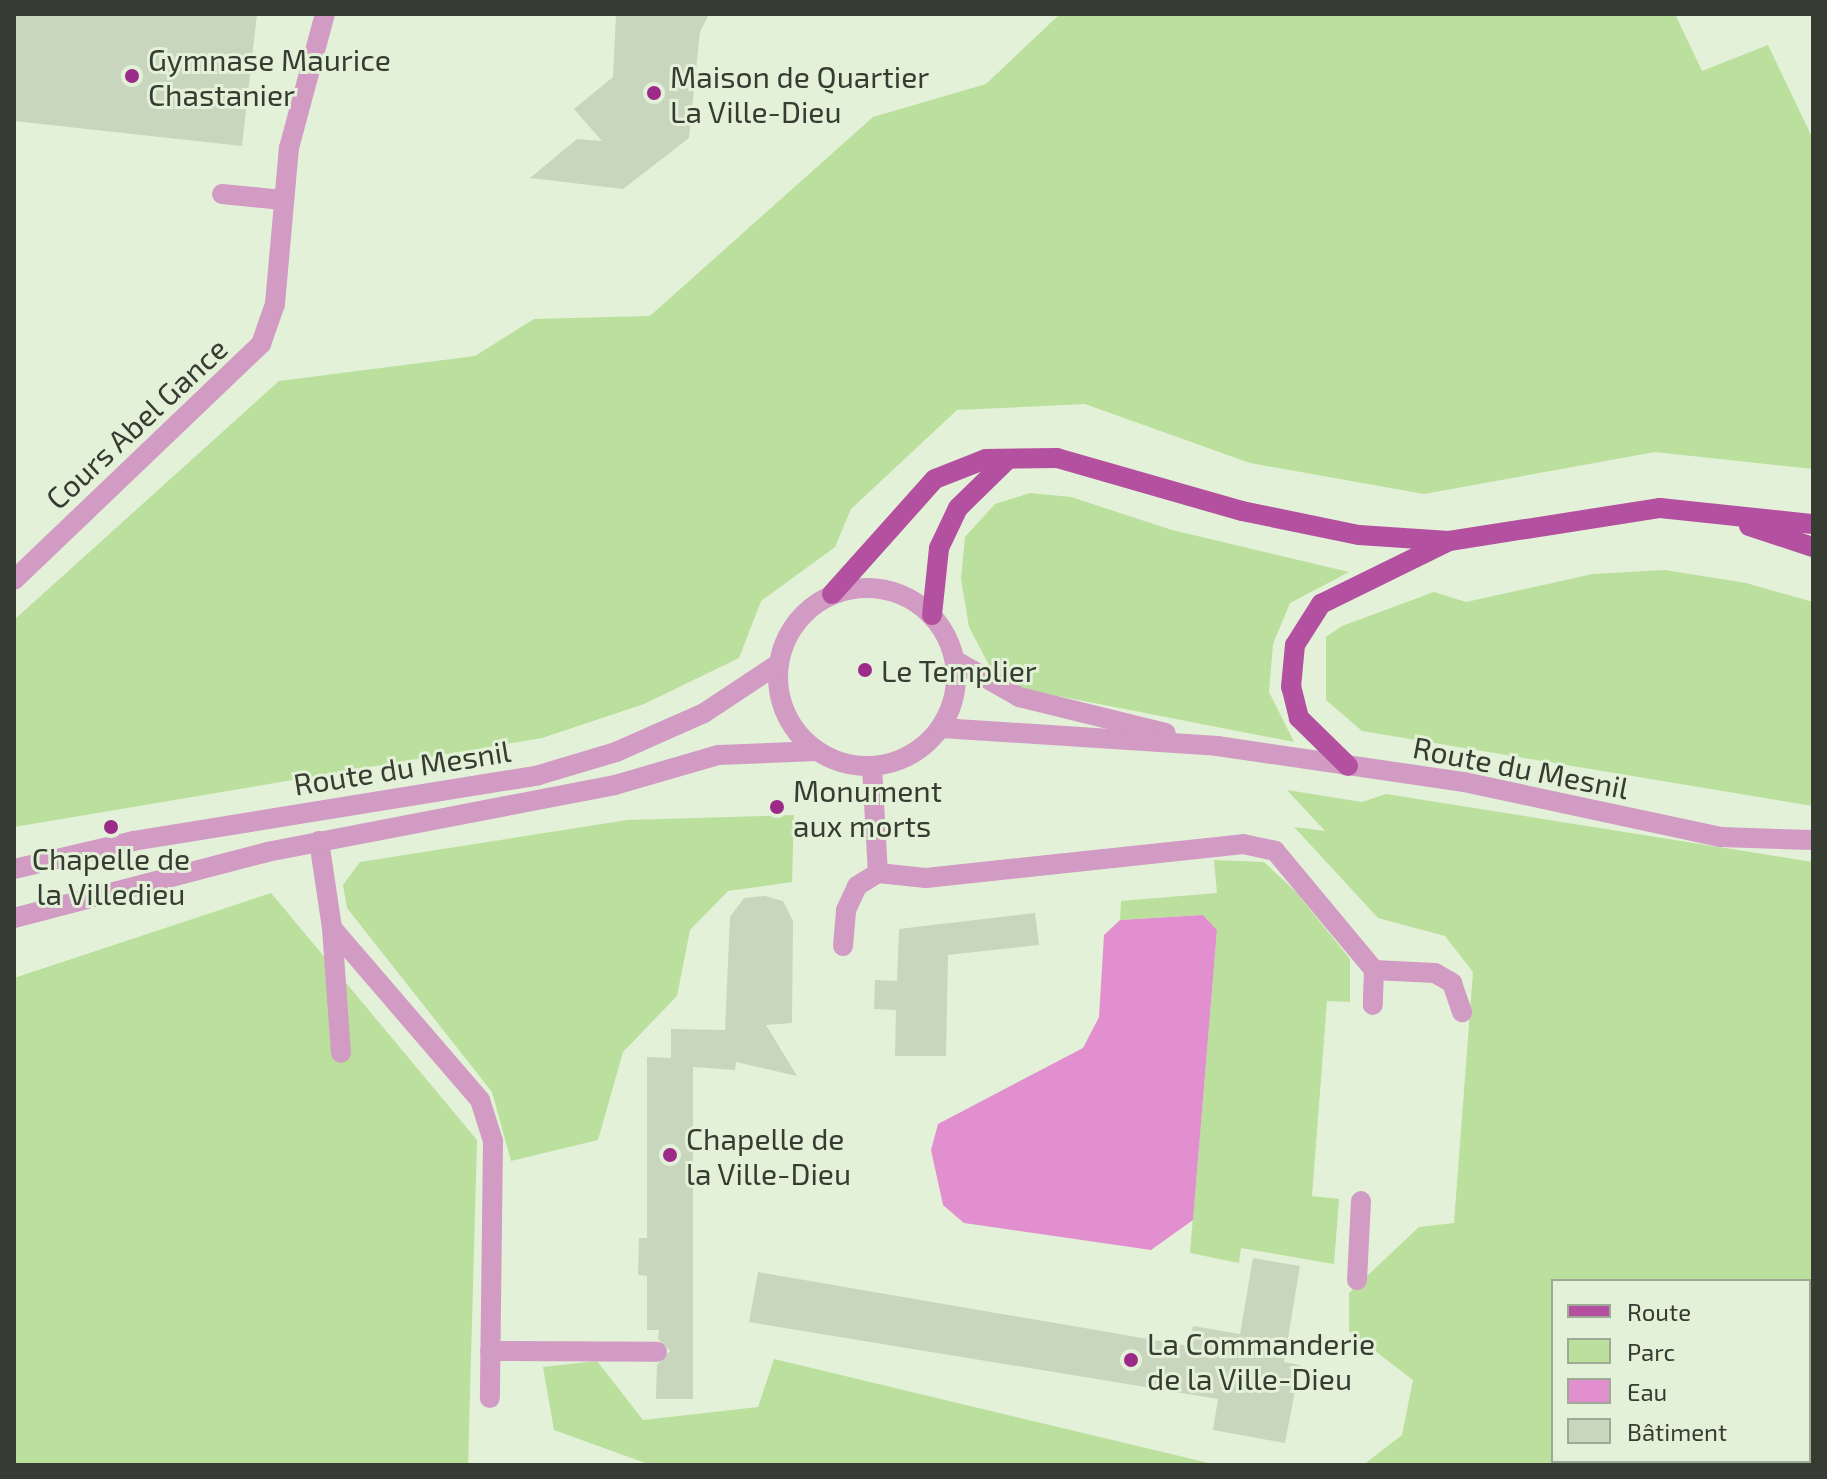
<!DOCTYPE html>
<html>
<head>
<meta charset="utf-8">
<style>
	body { margin:0 }
	#map { position:relative; width:1827px; height:1479px; overflow:hidden; background:#e3f1d8; font-family:"Exo 2",sans-serif }
	div>[style] { position:absolute }
	[style*='--x'] { left:calc(var(--x)*1px); top:calc(var(--y)*1px); width:calc(var(--w)*1px); rotate:calc(var(--a)*1deg) }
	.green>* { inset:0; background:#bbdf9d }
	.water>* { inset:0; background:#e28fcf }
	.building>* { inset:0; background:#c8d6bd }
	.minor>* { height:20px; margin:-10px; padding:0 10px; transform-origin:10px; border-radius:10px; background:#d19bc4 }
	.minor>.ring { margin:-10px; padding:0; box-sizing:content-box; background:none; border:20px solid #d19bc4; border-radius:50% }
	.major>* { height:20px; margin:-10px; padding:0 10px; transform-origin:10px; border-radius:10px; background:#b3509f }
	.dots>* { width:22px; height:22px; translate:-50% -50%; box-sizing:border-box; border:4px solid #e3f1d8; border-radius:50% }
	span { translate:-50% -50%; white-space:nowrap; text-align:center; line-height:1.15; -webkit-text-stroke:6px #e3f1d8; paint-order:stroke }
	.poi-label { font-size:30px; color:#373c32 }
	.left { translate:0 -50%; text-align:left }
	.street-label { font-size:30px; color:#373c32 }
	.frame { position:absolute; inset:0; border:16px solid #373c32; pointer-events:none }
	.legend { position:absolute; left:1551px; top:1279px; width:260px; height:184px; box-sizing:border-box; background:#e3f1d8; border:2px solid #9ea996; margin:0; padding:10px 14px; list-style:none; font-size:24px; color:#373c32 }
	.legend li { display:flex; align-items:center; gap:16px; height:40px }
	.legend b { width:40px; border:2px solid #9ea996 }
</style>
</head>
<body>
<div id="map">
	<div class="green">
		<div style="clip-path:polygon(1060px 14px,1675px 14px,1702px 71px,1768px 45px,1813px 139px,1813px 469px,1655px 452px,1424px 494px,1250px 463px,1085px 404px,957px 410px,851px 509px,835px 547px,761px 601px,739px 658px,644px 704px,542px 738px,14px 827px,14px 620px,279px 381px,475px 356px,534px 319px,650px 316px,873px 117px,986px 84px)"></div>
		<div style="clip-path:polygon(1030px 493px,1071px 497px,1172px 530px,1349px 572px,1290px 603px,1273px 644px,1269px 692px,1294px 742px,1017px 688px,990px 667px,969px 627px,961px 579px,965px 537px,995px 504px)"></div>
		<div style="clip-path:polygon(1665px 570px,1746px 583px,1813px 602px,1813px 806px,1362px 731px,1326px 700px,1326px 637px,1342px 626px,1434px 592px,1466px 602px,1593px 574px)"></div>
		<div style="clip-path:polygon(evenodd,1287px 790px,1362px 802px,1386px 794px,1813px 862px,1813px 1465px,1363px 1465px,1402px 1435px,1413px 1380px,1349px 1331px,1349px 1293px,1419px 1227px,1454px 1223px,1473px 972px,1445px 936px,1378px 918px,1294px 827px,1325px 831px,1287px 790px,1553px 1281px,1809px 1281px,1809px 1461px,1553px 1461px,1553px 1281px)"></div>
		<div style="clip-path:polygon(794px 815px,792px 882px,728px 891px,690px 930px,677px 996px,623px 1052px,598px 1140px,511px 1161px,492px 1092px,347px 908px,343px 885px,360px 862px,627px 820px)"></div>
		<div style="clip-path:polygon(1214px 860px,1264px 862px,1296px 892px,1350px 959px,1350px 1002px,1327px 1001px,1312px 1196px,1339px 1199px,1334px 1264px,1241px 1248px,1239px 1263px,1190px 1253px,1217px 930px,1203px 915px,1120px 920px,1121px 901px,1217px 893px)"></div>
		<div style="clip-path:polygon(271px 893px,477px 1140px,468px 1465px,14px 1465px,14px 978px)"></div>
		<div style="clip-path:polygon(774px 1359px,1217px 1465px,651px 1465px,554px 1430px,543px 1367px,597px 1361px,643px 1420px,758px 1407px)"></div>
	</div>
	<div class="water">
		<div style="clip-path:polygon(1203px 915px,1217px 930px,1193px 1220px,1151px 1250px,964px 1223px,943px 1205px,931px 1150px,938px 1124px,1083px 1048px,1099px 1017px,1104px 935px,1120px 920px)"></div>
	</div>
	<div class="building">
		<div style="clip-path:polygon(14px 14px,257px 14px,242px 146px,14px 121px)"></div>
		<div style="clip-path:polygon(616px 14px,709px 14px,700px 32px,689px 138px,623px 189px,530px 178px,577px 139px,602px 141px,574px 109px,613px 77px)"></div>
		<div style="clip-path:polygon(765px 896px,783px 901px,793px 921px,792px 1023px,766px 1025px,797px 1076px,736px 1062px,735px 1070px,693px 1067px,693px 1399px,656px 1399px,657px 1365px,670px 1351px,658px 1339px,659px 1330px,647px 1330px,647px 1276px,638px 1275px,639px 1238px,647px 1238px,647px 1057px,671px 1058px,671px 1029px,725px 1030px,730px 917px,744px 898px)"></div>
		<div style="clip-path:polygon(1035px 913px,1039px 945px,948px 955px,946px 1056px,895px 1056px,896px 1010px,874px 1009px,875px 980px,897px 981px,899px 929px)"></div>
		<div style="clip-path:polygon(1253px 1258px,1300px 1266px,1284px 1362px,1300px 1365px,1285px 1443px,1213px 1430px,1218px 1399px,749px 1322px,758px 1272px,1189px 1346px,1193px 1326px,1240px 1334px)"></div>
	</div>
	<div class="minor">
		<div style="--x:222;--y:194;--w:61;--a:5.6"></div>
		<div style="--x:14;--y:580;--w:342;--a:-43.7"></div>
		<div style="--x:261;--y:344;--w:42;--a:-70.7"></div>
		<div style="--x:275;--y:304;--w:157;--a:-84.9"></div>
		<div style="--x:289;--y:148;--w:139;--a:-75"></div>
		<div class="ring" style="left:778px;top:588px;width:158px;height:158px"></div>
		<div style="--x:956;--y:661;--w:73;--a:29.7"></div>
		<div style="--x:1019;--y:697;--w:151;--a:13.8"></div>
		<div style="--x:941;--y:728;--w:277;--a:3.7"></div>
		<div style="--x:1217;--y:746;--w:250;--a:8.3"></div>
		<div style="--x:1464;--y:782;--w:263;--a:12.1"></div>
		<div style="--x:1721;--y:837;--w:92;--a:1.9"></div>
		<div style="--x:872;--y:767;--w:106;--a:86.8"></div>
		<div style="--x:878;--y:873;--w:48;--a:5.9"></div>
		<div style="--x:926;--y:878;--w:319;--a:-6.1"></div>
		<div style="--x:1243;--y:844;--w:33;--a:12"></div>
		<div style="--x:1275;--y:851;--w:155;--a:50.2"></div>
		<div style="--x:1374;--y:970;--w:35;--a:92"></div>
		<div style="--x:319;--y:841;--w:88;--a:81.5"></div>
		<div style="--x:332;--y:928;--w:227;--a:49.3"></div>
		<div style="--x:480;--y:1100;--w:43;--a:72.4"></div>
		<div style="--x:493;--y:1141;--w:257;--a:90.7"></div>
		<div style="--x:14;--y:869;--w:122;--a:-13.2"></div>
		<div style="--x:133;--y:841;--w:411;--a:-9.2"></div>
		<div style="--x:539;--y:775;--w:80;--a:-16.6"></div>
		<div style="--x:616;--y:752;--w:96;--a:-23.9"></div>
		<div style="--x:704;--y:713;--w:89;--a:-33.5"></div>
		<div style="--x:14;--y:918;--w:261;--a:-14.6"></div>
		<div style="--x:267;--y:852;--w:354;--a:-10.9"></div>
		<div style="--x:615;--y:785;--w:107;--a:-16.2"></div>
		<div style="--x:718;--y:755;--w:99;--a:-2.3"></div>
		<div style="--x:332;--y:928;--w:125;--a:85.9"></div>
		<div style="--x:843;--y:946;--w:36;--a:-85"></div>
		<div style="--x:846;--y:910;--w:26;--a:-65"></div>
		<div style="--x:857;--y:886;--w:25;--a:-32"></div>
		<div style="--x:1374;--y:970;--w:61;--a:2.8"></div>
		<div style="--x:1435;--y:973;--w:20;--a:30"></div>
		<div style="--x:1452;--y:983;--w:31;--a:71"></div>
		<div style="--x:1357;--y:1280;--w:79;--a:-87.1"></div>
		<div style="--x:490;--y:1351;--w:167;--a:0.3"></div>
	</div>
	<div class="major">
		<div style="--x:1749;--y:526;--w:67;--a:18.2"></div>
		<div style="--x:832;--y:594;--w:154;--a:-48.2"></div>
		<div style="--x:935;--y:479;--w:55;--a:-21.4"></div>
		<div style="--x:986;--y:459;--w:71;--a:-0.8"></div>
		<div style="--x:1057;--y:458;--w:192;--a:16"></div>
		<div style="--x:1242;--y:511;--w:119;--a:11.6"></div>
		<div style="--x:1359;--y:535;--w:90;--a:3.8"></div>
		<div style="--x:1449;--y:541;--w:214;--a:-8.9"></div>
		<div style="--x:1660;--y:508;--w:154;--a:6"></div>
		<div style="--x:932;--y:615;--w:67;--a:-84"></div>
		<div style="--x:939;--y:548;--w:44;--a:-64.6"></div>
		<div style="--x:958;--y:508;--w:70;--a:-44.4"></div>
		<div style="--x:1348;--y:766;--w:69;--a:-135.6"></div>
		<div style="--x:1299;--y:718;--w:32;--a:-104"></div>
		<div style="--x:1291;--y:687;--w:42;--a:-84.6"></div>
		<div style="--x:1295;--y:645;--w:49;--a:-57.6"></div>
		<div style="--x:1321;--y:604;--w:140;--a:-26.2"></div>
	</div>
	<div class="dots">
		<div style="left:132px;top:76px;background:#9b2a88"></div>
		<div style="left:654px;top:93px;background:#9b2a88"></div>
		<div style="left:865px;top:670px;background:#9b2a88"></div>
		<div style="left:777px;top:807px;background:#9b2a88"></div>
		<div style="left:111px;top:827px;background:#9b2a88"></div>
		<div style="left:670px;top:1155px;background:#9b2a88"></div>
		<div style="left:1131px;top:1360px;background:#9b2a88"></div>
	</div>
	<div class="poi-label">
		<span class="left" style="left:148px;top:76px">Gymnase Maurice<br>Chastanier</span>
		<span class="left" style="left:670px;top:93px">Maison de Quartier<br>La Ville-Dieu</span>
		<span class="left" style="left:881px;top:670px">Le Templier</span>
		<span class="left" style="left:793px;top:807px">Monument<br>aux morts</span>
		<span style="left:111px;top:875px">Chapelle de<br>la Villedieu</span>
		<span class="left" style="left:686px;top:1155px">Chapelle de<br>la Ville-Dieu</span>
		<span class="left" style="left:1147px;top:1360px">La Commanderie<br>de la Ville-Dieu</span>
	</div>
	<div class="street-label">
		<span style="left:136px;top:423px;rotate:-43deg">Cours Abel Gance</span>
		<span style="left:402px;top:767px;rotate:-9deg">Route du Mesnil</span>
		<span style="left:1521px;top:767px;rotate:11deg">Route du Mesnil</span>
	</div>
	<div class="frame"></div>
	<ul class="legend">
	<li><b style="height:10px;background:#b3509f"></b>Route</li>
	<li><b style="height:22px;background:#bbdf9d"></b>Parc</li>
	<li><b style="height:22px;background:#e28fcf"></b>Eau</li>
	<li><b style="height:22px;background:#c8d6bd"></b>Bâtiment</li>
	</ul>
</div>
</body>
</html>
